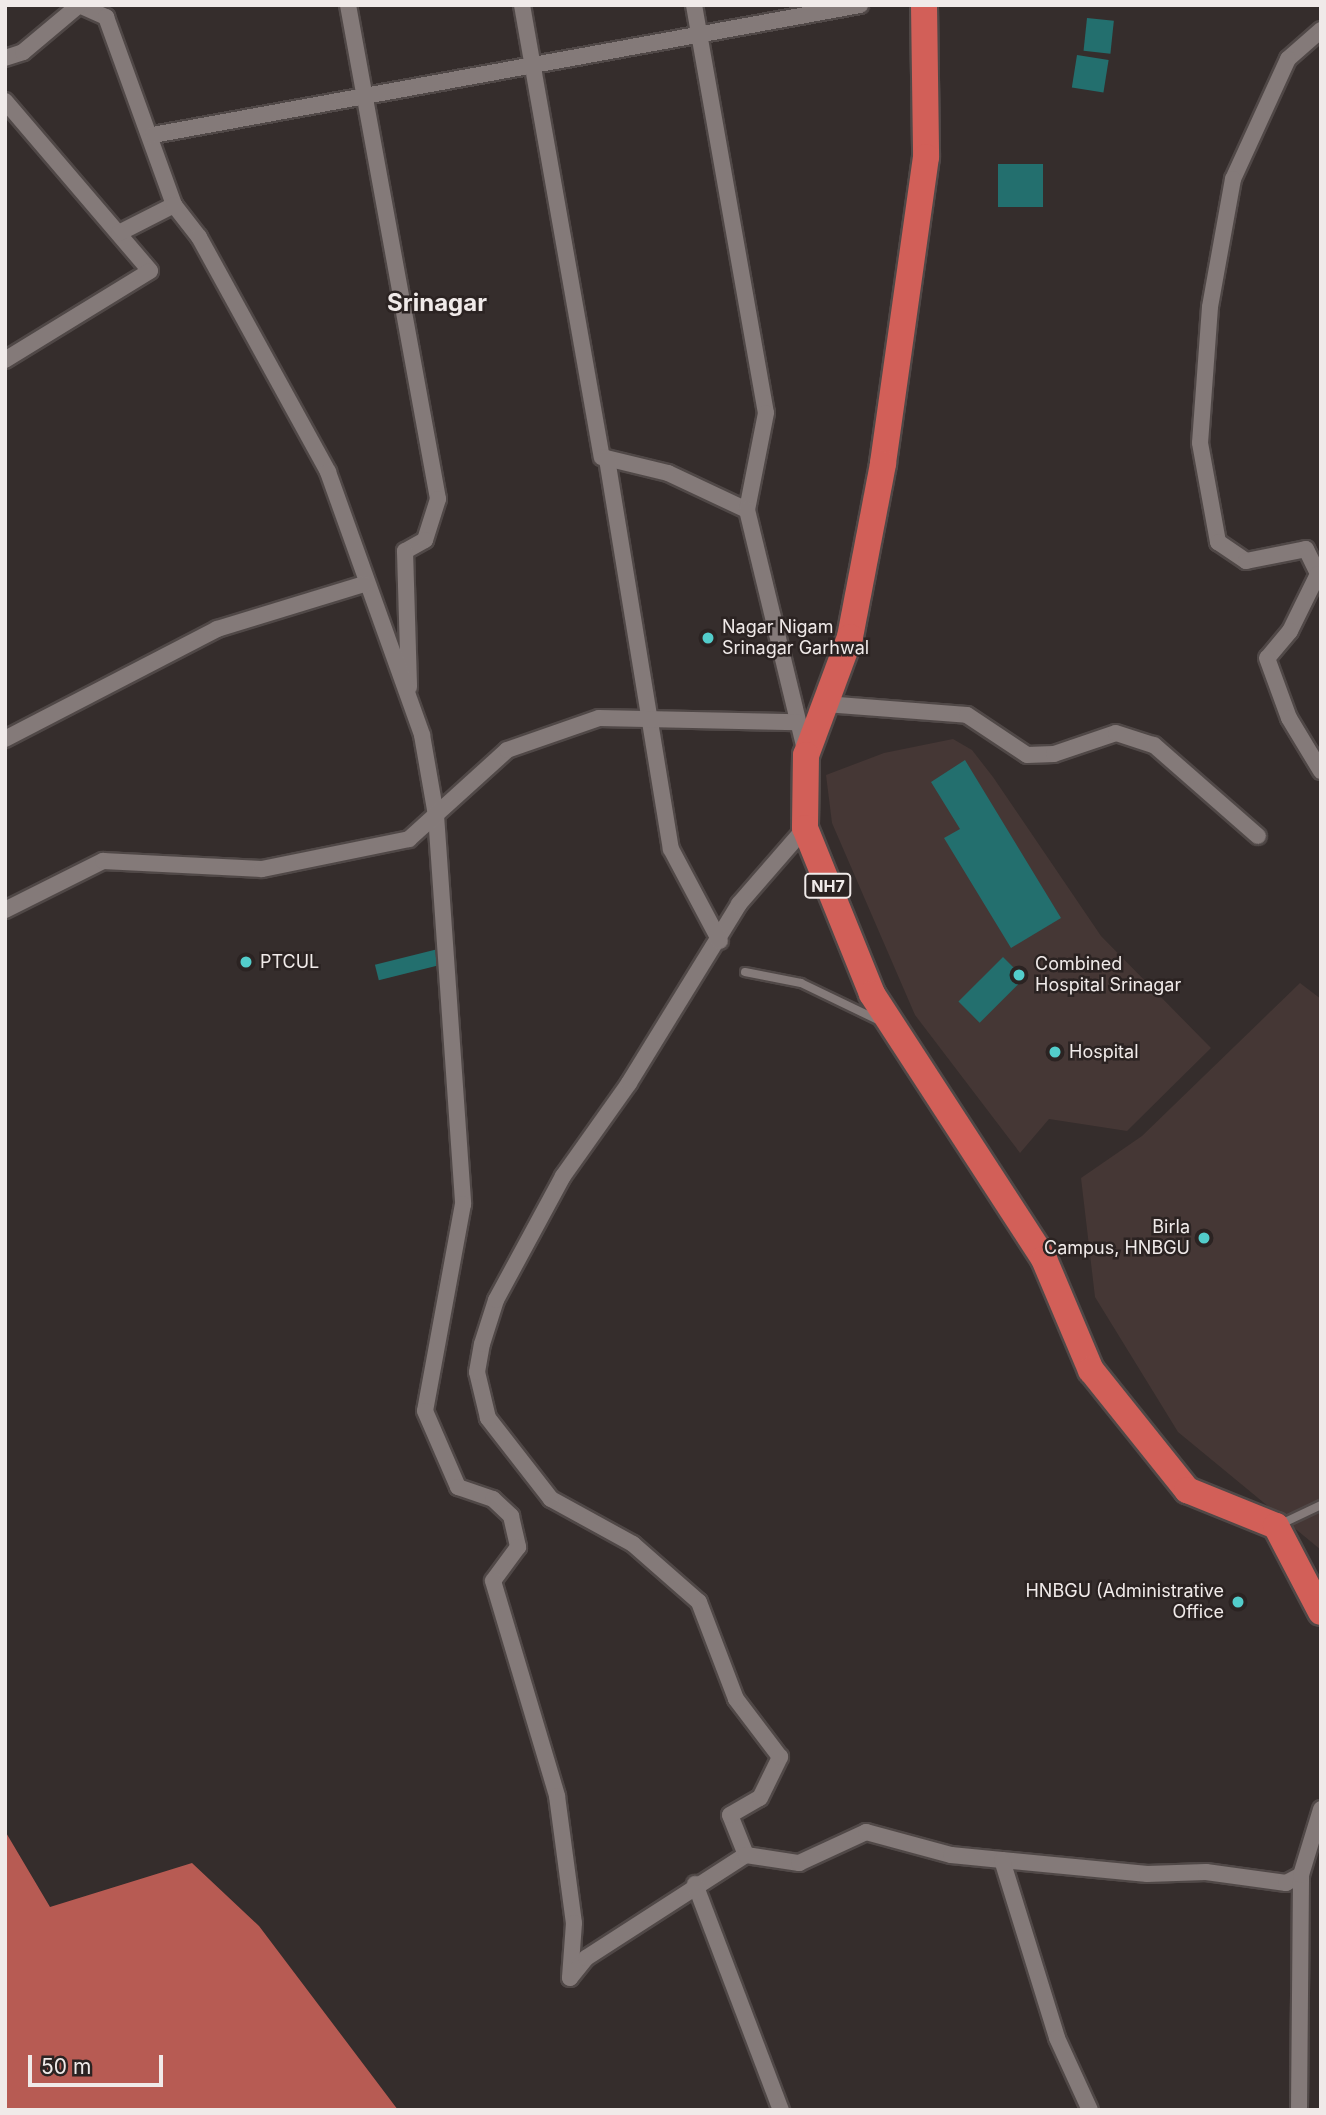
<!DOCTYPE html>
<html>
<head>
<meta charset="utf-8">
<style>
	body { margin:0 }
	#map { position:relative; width:1326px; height:2115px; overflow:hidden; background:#352d2c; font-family:Inter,sans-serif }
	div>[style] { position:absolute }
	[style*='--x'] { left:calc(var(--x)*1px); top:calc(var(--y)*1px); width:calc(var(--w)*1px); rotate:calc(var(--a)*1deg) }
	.built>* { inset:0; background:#453735 }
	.water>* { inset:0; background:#b75b53 }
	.building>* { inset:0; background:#236f6e; transform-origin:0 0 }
	.roads { filter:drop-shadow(2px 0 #504847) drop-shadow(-2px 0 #504847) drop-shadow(0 2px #504847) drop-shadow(0 -2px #504847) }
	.service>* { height:8px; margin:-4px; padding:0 4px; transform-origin:4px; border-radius:4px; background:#847a79 }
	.minor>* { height:16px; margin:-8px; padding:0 8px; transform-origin:8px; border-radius:8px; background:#847a79 }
	.trunk>* { height:26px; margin:-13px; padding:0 13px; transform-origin:13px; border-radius:13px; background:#d25f58 }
	.dots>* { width:19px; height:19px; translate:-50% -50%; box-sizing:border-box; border:4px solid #2b2322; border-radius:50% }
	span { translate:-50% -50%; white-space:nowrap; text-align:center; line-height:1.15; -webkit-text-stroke:5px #2b2322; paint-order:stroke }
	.shield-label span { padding:2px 5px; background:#2b2322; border:2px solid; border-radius:5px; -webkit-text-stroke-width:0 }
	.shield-label { font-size:16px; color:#f0eae9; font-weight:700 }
	.poi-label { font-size:18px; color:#f0eae9 }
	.left { translate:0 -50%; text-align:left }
	.right { translate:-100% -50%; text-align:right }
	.district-label { font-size:24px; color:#f0eae9; font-weight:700 }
	.frame { position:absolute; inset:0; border:7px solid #f0eae9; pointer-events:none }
	.scale { position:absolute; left:28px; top:2055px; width:135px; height:32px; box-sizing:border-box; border:4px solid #f0eae9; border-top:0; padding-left:9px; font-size:21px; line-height:24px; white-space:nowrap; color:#f0eae9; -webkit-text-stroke:5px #2b2322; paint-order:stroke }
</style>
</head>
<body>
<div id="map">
	<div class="built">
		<div style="clip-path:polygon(953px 739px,972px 750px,993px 777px,1101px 936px,1211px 1048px,1127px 1131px,1049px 1119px,1020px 1153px,915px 1015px,832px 823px,826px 775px,884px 753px)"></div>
		<div style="clip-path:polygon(1300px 983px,1321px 999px,1321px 1550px,1178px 1432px,1095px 1297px,1081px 1178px,1142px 1136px)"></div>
	</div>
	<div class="water">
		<div style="clip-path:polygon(5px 1831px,50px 1907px,192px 1863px,259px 1926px,398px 2110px,5px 2110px)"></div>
	</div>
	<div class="building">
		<div style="left:1087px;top:18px;width:27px;height:33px;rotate:6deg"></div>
		<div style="left:1077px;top:55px;width:32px;height:33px;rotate:9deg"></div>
		<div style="left:998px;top:164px;width:45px;height:43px"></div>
		<div style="clip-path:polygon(965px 760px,1061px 918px,1011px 948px,944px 838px,960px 829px,931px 782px)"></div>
		<div style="left:438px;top:949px;width:16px;height:65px;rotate:76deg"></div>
		<div style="left:1003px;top:957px;width:30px;height:63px;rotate:45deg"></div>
	</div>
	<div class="roads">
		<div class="service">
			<div style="--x:745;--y:972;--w:57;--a:11.1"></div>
			<div style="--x:801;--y:983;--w:88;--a:25.7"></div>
			<div style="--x:1279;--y:1525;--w:47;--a:-25.5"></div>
		</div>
		<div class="minor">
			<div style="--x:79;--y:5;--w:30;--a:24"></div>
			<div style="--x:106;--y:17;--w:200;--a:70.1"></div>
			<div style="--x:348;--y:5;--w:502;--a:79.67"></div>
			<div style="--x:438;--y:499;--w:43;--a:107.6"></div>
			<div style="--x:425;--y:540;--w:23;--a:151"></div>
			<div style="--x:405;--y:551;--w:136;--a:88.3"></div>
			<div style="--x:522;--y:5;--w:459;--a:80"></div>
			<div style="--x:602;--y:457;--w:68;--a:13.6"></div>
			<div style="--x:668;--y:473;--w:87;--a:25.1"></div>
			<div style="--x:694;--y:5;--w:414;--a:80"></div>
			<div style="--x:766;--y:413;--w:99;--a:101.1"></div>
			<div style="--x:747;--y:510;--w:251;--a:76.4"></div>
			<div style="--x:1321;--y:30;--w:44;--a:138.7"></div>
			<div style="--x:1288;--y:59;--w:132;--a:114.6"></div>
			<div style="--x:1233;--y:179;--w:130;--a:100.2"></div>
			<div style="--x:1210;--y:307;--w:136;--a:94.2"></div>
			<div style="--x:1200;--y:443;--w:101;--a:79.7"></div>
			<div style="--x:1218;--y:542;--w:34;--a:34"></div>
			<div style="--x:1246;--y:561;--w:61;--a:-11.3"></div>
			<div style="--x:1306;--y:549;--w:28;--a:64"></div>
			<div style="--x:1318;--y:574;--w:64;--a:116.2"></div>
			<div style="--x:1290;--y:631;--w:35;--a:130"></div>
			<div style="--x:1267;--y:658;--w:64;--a:69.9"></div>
			<div style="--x:1289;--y:718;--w:62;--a:58.9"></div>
			<div style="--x:5;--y:58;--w:19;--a:-18"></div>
			<div style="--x:23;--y:52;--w:73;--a:-40"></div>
			<div style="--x:5;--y:101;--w:223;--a:49.5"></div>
			<div style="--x:150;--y:271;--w:170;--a:148.5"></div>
			<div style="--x:153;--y:135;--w:719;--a:-10.42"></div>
			<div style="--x:119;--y:233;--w:62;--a:-27"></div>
			<div style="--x:174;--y:205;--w:41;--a:52"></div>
			<div style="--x:199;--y:237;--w:268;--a:61.2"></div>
			<div style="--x:328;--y:472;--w:279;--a:70.3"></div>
			<div style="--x:422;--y:735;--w:81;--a:80.1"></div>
			<div style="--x:436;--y:815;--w:390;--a:86"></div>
			<div style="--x:463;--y:1204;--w:210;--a:100.4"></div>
			<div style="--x:425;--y:1411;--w:83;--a:66.5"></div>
			<div style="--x:458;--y:1487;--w:37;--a:19"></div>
			<div style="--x:493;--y:1499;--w:25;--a:43"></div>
			<div style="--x:511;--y:1516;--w:32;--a:77"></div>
			<div style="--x:518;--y:1547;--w:42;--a:126.3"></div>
			<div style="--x:493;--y:1581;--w:224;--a:73.4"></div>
			<div style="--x:557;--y:1796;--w:128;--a:82.4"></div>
			<div style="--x:574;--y:1923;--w:55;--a:94.2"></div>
			<div style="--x:570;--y:1978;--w:26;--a:-51"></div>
			<div style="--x:586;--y:1958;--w:190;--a:-32.8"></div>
			<div style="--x:746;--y:1855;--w:43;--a:-111.8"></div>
			<div style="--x:730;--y:1815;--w:34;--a:-30"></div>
			<div style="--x:760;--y:1798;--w:46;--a:-64"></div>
			<div style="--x:780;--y:1757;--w:73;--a:-127.2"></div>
			<div style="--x:736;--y:1699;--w:104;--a:-110.9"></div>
			<div style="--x:699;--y:1602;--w:88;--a:-138.7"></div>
			<div style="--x:633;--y:1544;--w:94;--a:-151.2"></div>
			<div style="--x:551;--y:1499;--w:103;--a:-127.9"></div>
			<div style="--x:488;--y:1418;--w:47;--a:-103.4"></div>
			<div style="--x:477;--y:1372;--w:28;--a:-80"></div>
			<div style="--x:482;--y:1344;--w:46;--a:-72.3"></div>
			<div style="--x:496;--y:1300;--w:141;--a:-61.6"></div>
			<div style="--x:563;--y:1176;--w:114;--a:-54.6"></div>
			<div style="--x:629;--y:1083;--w:210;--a:-58.4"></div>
			<div style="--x:739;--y:904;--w:101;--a:-49"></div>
			<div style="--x:607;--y:459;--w:395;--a:80.7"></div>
			<div style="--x:671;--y:849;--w:104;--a:62"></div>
			<div style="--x:825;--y:704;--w:142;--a:4.4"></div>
			<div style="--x:967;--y:715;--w:72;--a:33.7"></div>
			<div style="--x:1027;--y:755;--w:27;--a:-2"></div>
			<div style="--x:1054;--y:754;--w:65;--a:-18.7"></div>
			<div style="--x:1116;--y:733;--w:40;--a:18"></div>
			<div style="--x:1154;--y:745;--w:138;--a:41.2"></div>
			<div style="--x:5;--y:739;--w:239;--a:-27.4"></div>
			<div style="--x:217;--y:629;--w:154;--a:-17"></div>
			<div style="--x:5;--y:910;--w:110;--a:-26.6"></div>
			<div style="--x:103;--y:861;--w:159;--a:2.9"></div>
			<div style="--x:262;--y:869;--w:150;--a:-11.5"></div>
			<div style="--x:409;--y:839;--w:132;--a:-42.2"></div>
			<div style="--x:507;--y:750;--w:97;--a:-19.2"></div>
			<div style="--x:599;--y:718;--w:198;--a:1.2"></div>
			<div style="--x:746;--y:1855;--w:54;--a:8.6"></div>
			<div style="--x:799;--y:1863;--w:74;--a:-24.8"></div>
			<div style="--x:866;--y:1832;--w:88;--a:15.1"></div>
			<div style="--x:951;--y:1855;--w:51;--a:5.6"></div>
			<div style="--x:1002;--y:1860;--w:146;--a:5.5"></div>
			<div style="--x:1147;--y:1874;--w:59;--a:-1.9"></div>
			<div style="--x:1206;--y:1872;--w:81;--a:7.8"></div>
			<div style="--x:1286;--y:1883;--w:17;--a:-28"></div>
			<div style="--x:1002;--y:1860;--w:186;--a:72.8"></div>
			<div style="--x:1057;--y:2038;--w:79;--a:65.4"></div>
			<div style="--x:695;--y:1884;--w:242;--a:69.2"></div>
			<div style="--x:1299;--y:2110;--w:235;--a:-89.5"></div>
			<div style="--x:1301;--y:1875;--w:69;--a:-73.1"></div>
		</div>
		<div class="trunk">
			<div style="--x:924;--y:5;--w:152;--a:89.2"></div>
			<div style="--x:926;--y:157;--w:310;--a:98"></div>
			<div style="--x:883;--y:464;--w:176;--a:100.8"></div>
			<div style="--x:850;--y:637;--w:126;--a:110.4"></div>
			<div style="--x:806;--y:755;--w:73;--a:90.8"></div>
			<div style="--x:805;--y:828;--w:179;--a:68"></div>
			<div style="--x:872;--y:994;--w:316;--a:57"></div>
			<div style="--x:1044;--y:1259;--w:121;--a:67.1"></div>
			<div style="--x:1091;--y:1370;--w:154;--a:51.3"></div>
			<div style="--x:1187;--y:1490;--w:96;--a:22"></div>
			<div style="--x:1276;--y:1526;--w:97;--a:62.4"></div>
		</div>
	</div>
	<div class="dots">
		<div style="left:708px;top:638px;background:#53cdcb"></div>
		<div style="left:246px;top:962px;background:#53cdcb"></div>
		<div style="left:1019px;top:975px;background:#53cdcb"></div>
		<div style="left:1055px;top:1052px;background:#53cdcb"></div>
		<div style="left:1204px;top:1238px;background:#53cdcb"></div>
		<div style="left:1238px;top:1602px;background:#53cdcb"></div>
	</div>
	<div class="shield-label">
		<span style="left:828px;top:886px">NH7</span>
	</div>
	<div class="poi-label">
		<span class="left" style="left:722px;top:638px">Nagar Nigam<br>Srinagar Garhwal</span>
		<span class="left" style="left:260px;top:962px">PTCUL</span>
		<span class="left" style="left:1035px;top:975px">Combined<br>Hospital Srinagar</span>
		<span class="left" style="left:1069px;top:1052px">Hospital</span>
		<span class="right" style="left:1190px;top:1238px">Birla<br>Campus, HNBGU</span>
		<span class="right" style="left:1224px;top:1602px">HNBGU (Administrative<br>Office</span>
	</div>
	<div class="district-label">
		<span style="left:437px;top:303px">Srinagar</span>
	</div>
	<div class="frame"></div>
	<div class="scale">50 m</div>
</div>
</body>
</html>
